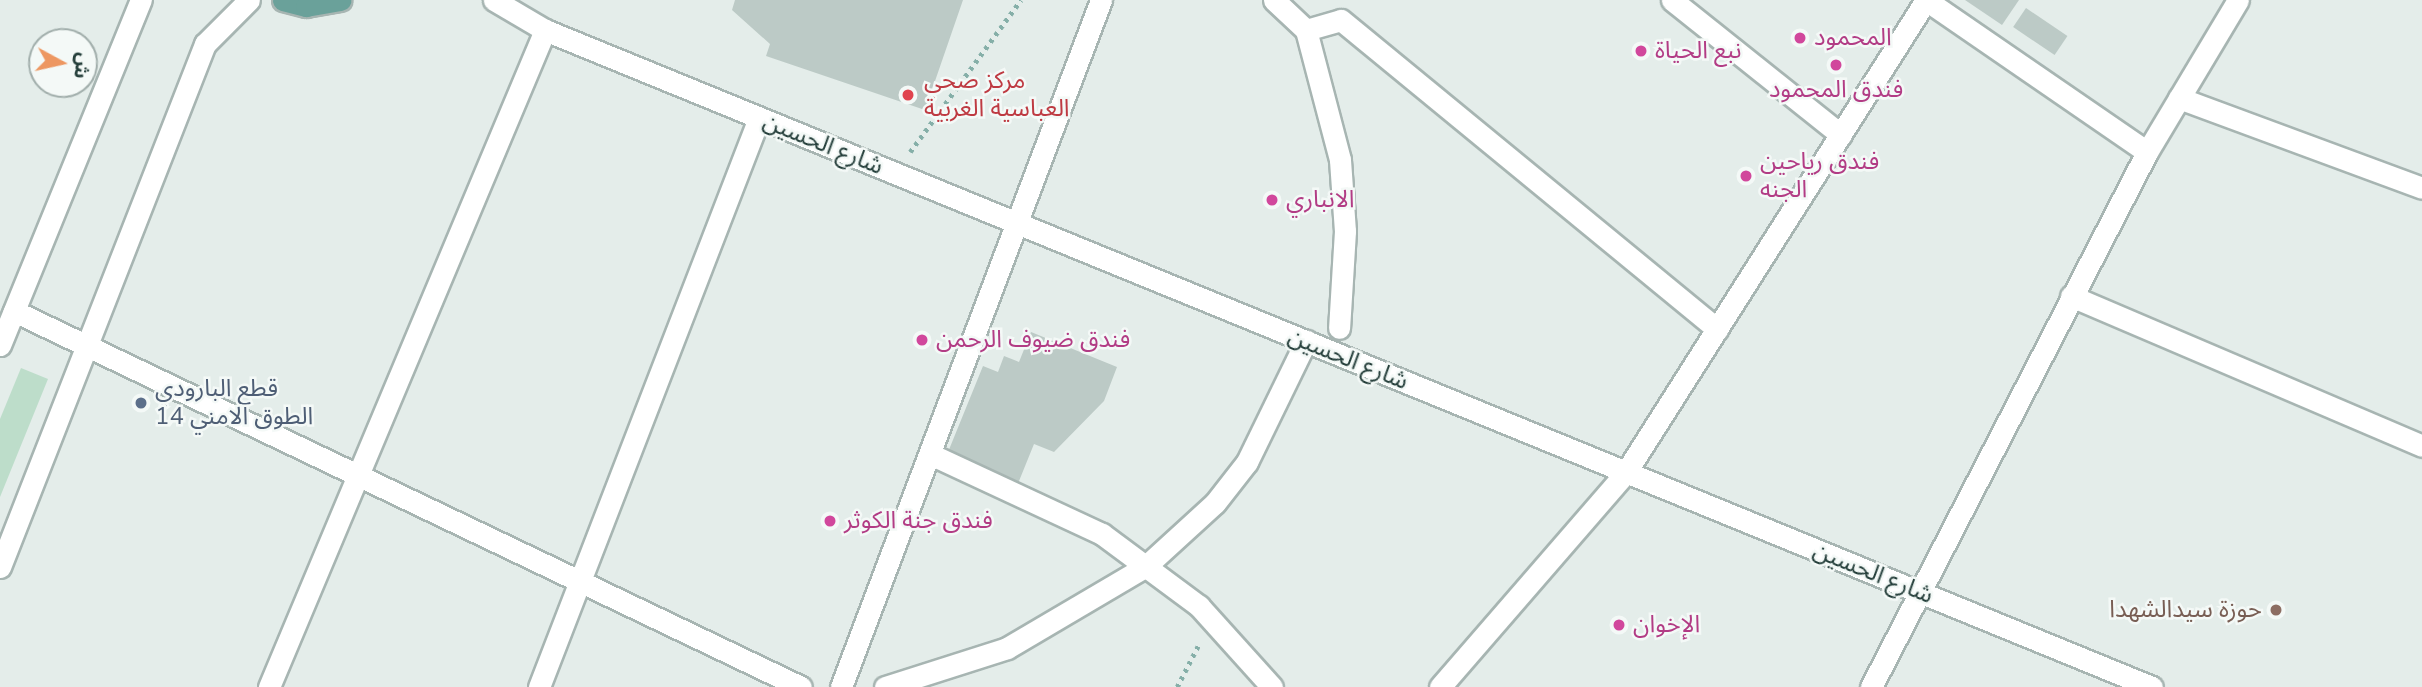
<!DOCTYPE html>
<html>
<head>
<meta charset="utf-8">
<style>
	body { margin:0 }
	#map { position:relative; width:2422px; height:687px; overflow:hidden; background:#e4edea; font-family:"Nunito Sans","Noto Sans Arabic",sans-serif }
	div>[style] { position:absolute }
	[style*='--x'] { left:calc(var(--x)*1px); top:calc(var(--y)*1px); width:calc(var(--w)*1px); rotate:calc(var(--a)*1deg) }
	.green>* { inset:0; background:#bdddca }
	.building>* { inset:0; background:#bccac6; transform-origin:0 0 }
	.path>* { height:4.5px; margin-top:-2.25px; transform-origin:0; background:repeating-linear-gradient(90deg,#85afa8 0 3.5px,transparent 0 8.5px) }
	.roads { filter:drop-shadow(2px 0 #a7b5b2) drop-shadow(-2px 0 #a7b5b2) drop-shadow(0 2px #a7b5b2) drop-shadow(0 -2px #a7b5b2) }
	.pedestrian>* { height:21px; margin:-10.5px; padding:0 10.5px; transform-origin:10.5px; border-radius:10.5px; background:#fff }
	.minor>* { height:21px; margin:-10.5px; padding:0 10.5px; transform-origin:10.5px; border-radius:10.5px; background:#fff }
	.secondary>* { height:21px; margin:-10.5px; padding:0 10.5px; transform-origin:10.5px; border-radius:10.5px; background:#fff }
	.primary>* { height:21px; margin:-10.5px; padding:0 10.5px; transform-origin:10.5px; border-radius:10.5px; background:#6aa19a }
	.dots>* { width:19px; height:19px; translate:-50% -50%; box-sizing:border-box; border:4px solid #f4f9f7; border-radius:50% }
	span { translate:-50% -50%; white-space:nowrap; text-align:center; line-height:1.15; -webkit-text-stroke:5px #f4f9f7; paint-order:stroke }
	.hotel-label { font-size:24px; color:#b23c85 }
	.left { translate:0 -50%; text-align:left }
	.health-label { font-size:24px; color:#be3a42 }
	.street-label { font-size:24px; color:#243e3a }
	.service-label { font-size:24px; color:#4e5e75 }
	.education-label { font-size:24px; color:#785e54 }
	.right { translate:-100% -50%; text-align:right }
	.north { position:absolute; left:28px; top:28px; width:70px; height:70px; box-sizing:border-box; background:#f4f9f7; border:2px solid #a1aeab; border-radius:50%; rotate:98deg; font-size:19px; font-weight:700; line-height:28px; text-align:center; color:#243e3a }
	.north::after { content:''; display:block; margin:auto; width:24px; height:32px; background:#ed9761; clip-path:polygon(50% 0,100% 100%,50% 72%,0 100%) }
</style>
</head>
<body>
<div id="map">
	<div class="green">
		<div style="clip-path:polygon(21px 368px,48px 379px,0 497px,0 419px)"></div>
	</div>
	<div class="building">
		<div style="clip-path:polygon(735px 0,963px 0,925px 110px,766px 56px,770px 44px,732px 10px)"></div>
		<div style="clip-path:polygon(1965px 0,2019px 0,2002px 25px)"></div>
		<div style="left:2026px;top:8px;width:50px;height:23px;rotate:34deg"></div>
		<div style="clip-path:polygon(1031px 332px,1117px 367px,1104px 401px,1054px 452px,1034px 444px,1017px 486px,946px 457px,983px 366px,998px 372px,1004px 356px,1019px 362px)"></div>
	</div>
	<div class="path">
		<div style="--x:910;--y:152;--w:188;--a:-53.9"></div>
		<div style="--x:1177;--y:687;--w:46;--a:-62.9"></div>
	</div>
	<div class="roads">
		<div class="pedestrian">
			<div style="--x:932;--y:455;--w:187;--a:24.9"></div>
			<div style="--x:1102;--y:534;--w:121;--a:36.6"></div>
			<div style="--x:1199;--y:606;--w:109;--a:48"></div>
			<div style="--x:885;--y:687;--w:128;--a:-17.7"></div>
			<div style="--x:1007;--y:648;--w:161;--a:-30.5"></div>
			<div style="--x:1146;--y:566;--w:93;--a:-42.4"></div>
			<div style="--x:1215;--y:503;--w:52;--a:-52"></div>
			<div style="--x:1247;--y:462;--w:135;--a:-64"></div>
		</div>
		<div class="minor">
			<div style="--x:1274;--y:0;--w:44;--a:43.2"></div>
			<div style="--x:1306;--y:30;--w:134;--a:75.3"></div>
			<div style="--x:1340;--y:160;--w:71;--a:86"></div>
			<div style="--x:1345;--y:231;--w:97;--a:93.5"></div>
			<div style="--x:1672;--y:0;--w:216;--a:38.6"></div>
			<div style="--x:1926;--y:0;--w:268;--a:34.5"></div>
			<div style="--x:1306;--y:30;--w:36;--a:-16"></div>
			<div style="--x:1341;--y:20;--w:487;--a:39.4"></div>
			<div style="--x:2179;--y:98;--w:259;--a:20.3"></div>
			<div style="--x:2071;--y:296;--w:382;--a:23.1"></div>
			<div style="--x:14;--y:311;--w:872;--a:25.54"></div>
			<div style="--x:269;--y:687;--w:713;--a:-67.21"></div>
			<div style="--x:539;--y:687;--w:610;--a:-68.86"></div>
			<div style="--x:841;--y:687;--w:735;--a:-69.27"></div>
			<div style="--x:1440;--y:687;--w:284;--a:-49.1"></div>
			<div style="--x:1626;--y:472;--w:559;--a:-57.56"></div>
			<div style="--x:1871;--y:687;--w:602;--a:-62.71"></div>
			<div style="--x:2147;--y:152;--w:177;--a:-59.1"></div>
		</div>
		<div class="secondary">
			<div style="--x:494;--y:0;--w:59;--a:30.5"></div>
			<div style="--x:545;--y:30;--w:1736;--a:22.24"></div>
			<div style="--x:0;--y:345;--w:373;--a:-67.8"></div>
			<div style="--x:0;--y:567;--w:562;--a:-68.6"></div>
			<div style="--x:205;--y:44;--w:62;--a:-45"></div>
		</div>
		<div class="primary">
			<div style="--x:283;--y:0;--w:24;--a:15"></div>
			<div style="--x:306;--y:6;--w:35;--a:-10"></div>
		</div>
	</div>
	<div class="dots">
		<div style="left:1800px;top:38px;background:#d1479c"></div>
		<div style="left:1641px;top:51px;background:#d1479c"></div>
		<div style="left:1836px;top:65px;background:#d1479c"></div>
		<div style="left:908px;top:95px;background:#e0444e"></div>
		<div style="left:1746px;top:176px;background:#d1479c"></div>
		<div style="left:1272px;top:200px;background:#d1479c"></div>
		<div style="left:922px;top:340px;background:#d1479c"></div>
		<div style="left:141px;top:403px;background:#5c6f8a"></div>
		<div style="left:830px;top:521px;background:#d1479c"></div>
		<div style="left:2276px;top:610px;background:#8d6e63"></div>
		<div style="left:1619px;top:625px;background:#d1479c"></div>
	</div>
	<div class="hotel-label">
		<span class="left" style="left:1814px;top:38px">المحمود</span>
		<span class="left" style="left:1655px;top:51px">نبع الحياة</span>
		<span style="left:1836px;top:90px">فندق المحمود</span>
		<span class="left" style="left:1760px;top:176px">فندق رياحين<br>الجنه</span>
		<span class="left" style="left:1286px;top:200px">الانباري</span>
		<span class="left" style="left:936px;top:340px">فندق ضيوف الرحمن</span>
		<span class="left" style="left:844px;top:521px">فندق جنة الكوثر</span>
		<span class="left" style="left:1633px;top:625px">الإخوان</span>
	</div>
	<div class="health-label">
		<span class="left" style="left:924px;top:95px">مركز صحي<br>العباسية الغربية</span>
	</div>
	<div class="street-label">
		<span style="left:823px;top:144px;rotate:22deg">شارع الحسين</span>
		<span style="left:1348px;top:359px;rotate:22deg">شارع الحسين</span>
		<span style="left:1873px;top:573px;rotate:22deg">شارع الحسين</span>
	</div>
	<div class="service-label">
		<span class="left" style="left:155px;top:403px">قطع البارودي<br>الطوق الامني 14</span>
	</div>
	<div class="education-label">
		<span class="right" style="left:2262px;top:610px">حوزة سيدالشهدا</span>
	</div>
	<div class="north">ش</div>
</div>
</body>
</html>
